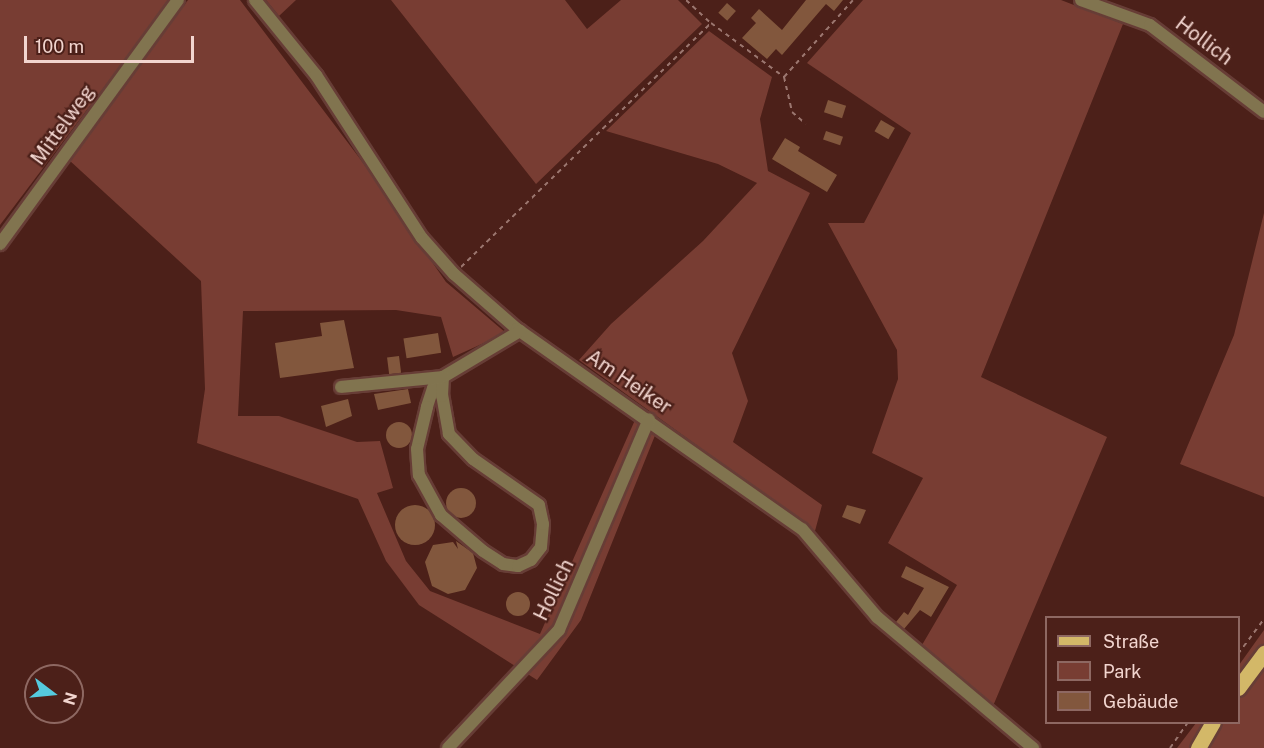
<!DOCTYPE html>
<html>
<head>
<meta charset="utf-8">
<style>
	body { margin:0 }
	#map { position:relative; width:1264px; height:748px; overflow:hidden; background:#4c2019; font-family:"Public Sans",sans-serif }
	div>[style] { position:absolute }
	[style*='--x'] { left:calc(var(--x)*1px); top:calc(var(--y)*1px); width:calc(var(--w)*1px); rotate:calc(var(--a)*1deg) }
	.green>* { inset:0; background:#783d33 }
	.building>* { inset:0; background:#82573d; transform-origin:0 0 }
	.round { border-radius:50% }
	.path>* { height:2px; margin-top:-1px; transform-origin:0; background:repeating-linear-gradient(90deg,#9b766f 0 4.5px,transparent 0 9px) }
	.roads { filter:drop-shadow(2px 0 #673d36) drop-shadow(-2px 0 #673d36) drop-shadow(0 2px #673d36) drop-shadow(0 -2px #673d36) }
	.minor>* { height:12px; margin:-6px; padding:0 6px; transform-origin:6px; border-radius:6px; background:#81744f }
	.major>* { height:15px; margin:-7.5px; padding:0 7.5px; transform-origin:7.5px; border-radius:7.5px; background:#d3b868 }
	span { translate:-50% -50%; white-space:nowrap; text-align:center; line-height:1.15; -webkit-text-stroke:4.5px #4c2019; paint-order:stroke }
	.street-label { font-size:20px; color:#f2d5cf }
	.legend { position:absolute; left:1045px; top:616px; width:195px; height:108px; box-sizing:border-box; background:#4c2019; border:2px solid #8e6862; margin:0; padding:8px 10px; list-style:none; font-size:18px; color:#f2d5cf }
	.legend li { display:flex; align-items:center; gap:12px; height:30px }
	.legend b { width:30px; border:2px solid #8e6862 }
	.north { position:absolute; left:24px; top:664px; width:60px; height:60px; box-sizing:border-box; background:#4c2019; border:2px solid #8e6862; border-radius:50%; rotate:106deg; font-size:16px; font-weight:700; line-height:24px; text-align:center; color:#f2d5cf }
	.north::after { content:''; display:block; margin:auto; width:21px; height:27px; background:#55cade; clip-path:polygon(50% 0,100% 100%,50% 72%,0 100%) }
	.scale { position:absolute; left:24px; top:36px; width:170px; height:27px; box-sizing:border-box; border:3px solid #f2d5cf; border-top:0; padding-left:8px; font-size:18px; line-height:21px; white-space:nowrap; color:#f2d5cf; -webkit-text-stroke:4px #4c2019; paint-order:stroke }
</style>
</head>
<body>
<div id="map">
	<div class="green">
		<div style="clip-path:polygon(0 0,170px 0,0 225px)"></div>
		<div style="clip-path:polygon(188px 0,240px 0,361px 160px,446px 282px,506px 333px,453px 357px,441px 317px,396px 310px,243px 311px,238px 416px,279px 416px,357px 442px,380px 441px,393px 488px,377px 493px,406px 561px,430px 591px,540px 634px,635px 420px,656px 433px,581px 620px,537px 680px,419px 605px,386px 561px,358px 499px,197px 443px,205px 389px,201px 281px,69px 160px)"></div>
		<div style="clip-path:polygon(266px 0,296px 0,279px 16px)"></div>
		<div style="clip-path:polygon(391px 0,565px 0,587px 29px,621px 0,678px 0,702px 24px,536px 184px)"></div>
		<div style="clip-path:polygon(863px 0,1061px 0,1123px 24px,981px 377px,1107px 437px,993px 706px,922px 645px,957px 585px,888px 543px,923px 478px,872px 453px,898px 379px,897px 350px,828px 223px,864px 223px,911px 133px,807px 63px)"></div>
		<div style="clip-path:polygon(709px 31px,772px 77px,760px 119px,768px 171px,810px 193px,732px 353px,748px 401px,733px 442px,822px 505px,815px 531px,579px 360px,611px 324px,703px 241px,757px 183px,718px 164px,606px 131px)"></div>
		<div style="clip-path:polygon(1264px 213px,1264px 497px,1180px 464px,1234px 335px)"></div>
		<div style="clip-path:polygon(1264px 630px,1264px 748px,1177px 748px,1196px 723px,1238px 722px,1239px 665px)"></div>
	</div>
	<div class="building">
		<div style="clip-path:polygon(806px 0,843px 0,834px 11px,826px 4px,782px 55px,776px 49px,767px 59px,742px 38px,756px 23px,751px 18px,759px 9px,782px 30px)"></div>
		<div style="left:727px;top:3px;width:12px;height:13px;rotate:42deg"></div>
		<div style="left:828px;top:100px;width:19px;height:13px;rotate:18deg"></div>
		<div style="left:881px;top:120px;width:16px;height:13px;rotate:30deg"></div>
		<div style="left:826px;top:131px;width:18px;height:9px;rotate:19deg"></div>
		<div style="clip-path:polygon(785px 138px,800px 147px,798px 151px,837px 175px,827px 192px,772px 159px)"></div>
		<div style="clip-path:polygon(344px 320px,354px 368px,280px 378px,275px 343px,322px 336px,320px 323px)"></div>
		<div style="left:438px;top:333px;width:20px;height:35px;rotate:81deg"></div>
		<div style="left:399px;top:356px;width:17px;height:12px;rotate:83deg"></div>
		<div style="clip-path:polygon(408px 389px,411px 403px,378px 410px,374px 394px)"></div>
		<div style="clip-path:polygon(348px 399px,352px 416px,326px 427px,321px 406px)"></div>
		<div class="round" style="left:386px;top:422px;width:26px;height:26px"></div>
		<div class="round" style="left:446px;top:488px;width:30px;height:30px"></div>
		<div style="clip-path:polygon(847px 505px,866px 510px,860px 524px,842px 517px)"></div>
		<div class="round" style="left:395px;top:505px;width:40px;height:40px"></div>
		<div style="clip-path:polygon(456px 541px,473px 553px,477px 568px,465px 590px,448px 594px,432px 586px,425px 562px,433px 545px,453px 542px,458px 549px)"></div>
		<div style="clip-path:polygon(906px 566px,949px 587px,931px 617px,920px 610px,904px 629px,896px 622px,904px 612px,908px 615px,924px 588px,901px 577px)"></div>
		<div class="round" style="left:506px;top:592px;width:24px;height:24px"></div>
	</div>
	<div class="path">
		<div style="--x:686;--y:0;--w:34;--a:43"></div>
		<div style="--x:784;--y:77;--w:36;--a:77"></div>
		<div style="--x:792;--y:112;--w:18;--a:41"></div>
		<div style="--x:461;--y:267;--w:349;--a:-44.3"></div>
		<div style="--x:711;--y:23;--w:91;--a:36.5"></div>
		<div style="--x:784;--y:77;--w:103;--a:-48.1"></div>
		<div style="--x:1238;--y:654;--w:44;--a:-53.4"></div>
		<div style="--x:1170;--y:748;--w:32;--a:-55"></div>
	</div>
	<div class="roads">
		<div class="minor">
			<div style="--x:255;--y:0;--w:97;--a:50.9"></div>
			<div style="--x:316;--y:75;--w:194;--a:57"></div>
			<div style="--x:422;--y:238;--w:48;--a:48.4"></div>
			<div style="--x:454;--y:274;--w:84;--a:41.1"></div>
			<div style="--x:517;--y:329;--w:348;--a:35.1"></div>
			<div style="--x:802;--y:529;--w:116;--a:49.6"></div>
			<div style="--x:877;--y:617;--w:204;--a:40"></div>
			<div style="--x:1081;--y:0;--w:73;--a:19.9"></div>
			<div style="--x:1150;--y:25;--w:143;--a:37.3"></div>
			<div style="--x:0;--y:244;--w:302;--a:-53.9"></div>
			<div style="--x:443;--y:377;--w:15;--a:132"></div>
			<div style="--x:433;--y:388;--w:20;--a:108"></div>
			<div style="--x:427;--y:407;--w:43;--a:103.4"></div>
			<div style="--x:417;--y:449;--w:26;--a:86"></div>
			<div style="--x:419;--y:475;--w:46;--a:61.2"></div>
			<div style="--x:441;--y:515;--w:55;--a:40.6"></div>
			<div style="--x:483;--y:551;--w:24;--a:33"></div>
			<div style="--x:503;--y:564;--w:15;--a:8"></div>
			<div style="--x:518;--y:566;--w:14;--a:-25"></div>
			<div style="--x:531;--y:560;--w:16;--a:-52"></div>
			<div style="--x:541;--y:547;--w:23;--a:-85"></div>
			<div style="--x:543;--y:524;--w:19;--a:-102"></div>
			<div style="--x:539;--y:505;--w:80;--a:-145.1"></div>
			<div style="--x:473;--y:459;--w:35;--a:-134"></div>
			<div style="--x:449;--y:434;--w:39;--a:-100"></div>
			<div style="--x:442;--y:396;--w:19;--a:-87"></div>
			<div style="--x:443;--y:377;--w:90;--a:-30.9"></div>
			<div style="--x:341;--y:387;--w:102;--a:-5.6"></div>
			<div style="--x:448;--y:748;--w:162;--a:-46.8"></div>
			<div style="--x:559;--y:630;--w:229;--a:-66.9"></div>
		</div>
		<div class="major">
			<div style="--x:1238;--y:688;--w:44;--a:-53.4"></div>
			<div style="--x:1198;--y:748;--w:30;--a:-60"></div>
		</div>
	</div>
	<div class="street-label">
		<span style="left:1204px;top:41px;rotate:37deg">Hollich</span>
		<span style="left:63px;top:125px;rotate:-54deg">Mittelweg</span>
		<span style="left:629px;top:382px;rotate:34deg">Am Heiker</span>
		<span style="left:554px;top:590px;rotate:-64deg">Hollich</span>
	</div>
	<ul class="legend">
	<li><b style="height:8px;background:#d3b868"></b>Straße</li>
	<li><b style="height:16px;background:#783d33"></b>Park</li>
	<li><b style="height:16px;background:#82573d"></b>Gebäude</li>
	</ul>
	<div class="north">N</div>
	<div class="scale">100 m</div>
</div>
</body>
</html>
